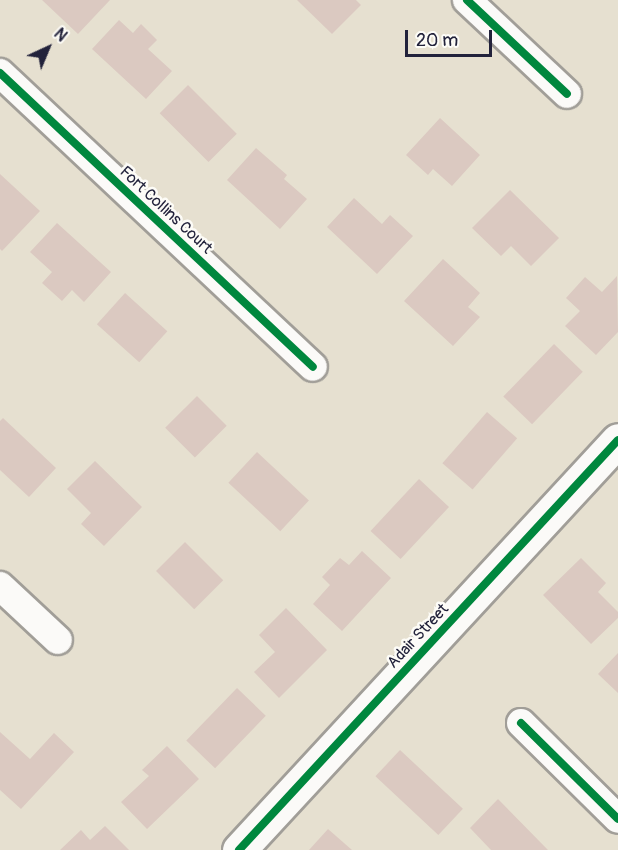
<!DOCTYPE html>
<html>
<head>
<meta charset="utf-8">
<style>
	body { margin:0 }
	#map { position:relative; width:618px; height:850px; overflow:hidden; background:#e6e0d0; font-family:Pangolin,sans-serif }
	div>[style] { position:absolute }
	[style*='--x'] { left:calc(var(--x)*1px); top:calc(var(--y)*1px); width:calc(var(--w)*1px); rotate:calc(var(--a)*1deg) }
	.building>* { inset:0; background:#dbc9c1; transform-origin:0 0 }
	.roads { filter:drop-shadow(2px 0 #a19e98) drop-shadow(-2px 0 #a19e98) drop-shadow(0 2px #a19e98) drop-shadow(0 -2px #a19e98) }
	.minor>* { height:28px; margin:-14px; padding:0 14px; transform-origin:14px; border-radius:14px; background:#fbfaf8 }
	.tertiary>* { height:33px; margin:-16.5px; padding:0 16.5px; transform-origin:16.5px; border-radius:16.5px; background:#fbfaf8 }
	.cycleway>* { height:8px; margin:-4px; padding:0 4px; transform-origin:4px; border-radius:4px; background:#00873e }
	span { translate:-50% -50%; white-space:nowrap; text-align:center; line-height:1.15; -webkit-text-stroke:5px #fdfcf7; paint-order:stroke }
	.street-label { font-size:16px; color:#22223b }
	.north { position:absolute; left:18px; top:18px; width:60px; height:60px; -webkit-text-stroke:4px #fdfcf7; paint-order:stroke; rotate:44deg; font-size:16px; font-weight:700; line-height:24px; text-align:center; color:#22223b }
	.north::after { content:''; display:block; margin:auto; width:21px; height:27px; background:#22223b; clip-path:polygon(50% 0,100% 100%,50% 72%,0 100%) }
	.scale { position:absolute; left:405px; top:30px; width:87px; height:27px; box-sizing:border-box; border:3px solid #22223b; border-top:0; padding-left:8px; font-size:18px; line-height:21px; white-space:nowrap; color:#22223b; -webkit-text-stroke:4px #fdfcf7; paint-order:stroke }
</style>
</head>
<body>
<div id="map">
	<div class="building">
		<div style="clip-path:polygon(42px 0,110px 0,78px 34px)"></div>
		<div style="clip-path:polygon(297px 0,356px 0,361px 5px,332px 34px)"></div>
		<div style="clip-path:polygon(119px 20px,133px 33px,141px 24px,157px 40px,148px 49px,172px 71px,146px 99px,92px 49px)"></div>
		<div style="left:188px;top:85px;width:69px;height:40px;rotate:45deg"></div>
		<div style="clip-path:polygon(440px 118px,480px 155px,452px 186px,433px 169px,428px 175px,406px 155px)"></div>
		<div style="clip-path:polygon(256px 148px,287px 175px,284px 179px,307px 199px,280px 229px,227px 180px)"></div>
		<div style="clip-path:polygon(0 174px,40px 211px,2px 251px,0 249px)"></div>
		<div style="clip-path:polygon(510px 190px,559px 238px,531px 266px,511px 246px,501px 256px,472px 228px)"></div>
		<div style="clip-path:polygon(354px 198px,382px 224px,390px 215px,413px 236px,377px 274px,327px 227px)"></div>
		<div style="clip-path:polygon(57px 223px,111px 272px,84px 302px,72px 290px,62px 301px,42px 283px,52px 272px,30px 252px)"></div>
		<div style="clip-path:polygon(443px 259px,480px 293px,468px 307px,480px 317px,453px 346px,404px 301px)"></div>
		<div style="clip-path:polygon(617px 276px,618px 332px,596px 355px,565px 326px,580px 311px,566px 298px,585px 277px,602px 292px)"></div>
		<div style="left:125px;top:293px;width:57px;height:42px;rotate:42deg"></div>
		<div style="left:554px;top:344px;width:40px;height:73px;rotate:44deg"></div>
		<div style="left:197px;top:396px;width:42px;height:45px;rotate:45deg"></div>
		<div style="left:487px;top:412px;width:40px;height:68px;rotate:41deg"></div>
		<div style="clip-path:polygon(3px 418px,56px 468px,29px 497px,0 470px,0 421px)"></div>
		<div style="left:257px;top:452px;width:71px;height:42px;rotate:43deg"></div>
		<div style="clip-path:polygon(95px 461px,142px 507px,104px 546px,81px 524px,91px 513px,67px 489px)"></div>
		<div style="left:419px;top:479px;width:41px;height:71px;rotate:43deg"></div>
		<div style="left:185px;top:542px;width:54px;height:41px;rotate:45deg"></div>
		<div style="clip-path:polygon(362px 551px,391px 578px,342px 631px,313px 604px,330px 585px,322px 577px,340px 558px,349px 565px)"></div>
		<div style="clip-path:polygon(581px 558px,606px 583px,598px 592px,618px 612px,618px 618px,591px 644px,543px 595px)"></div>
		<div style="clip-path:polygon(286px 608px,327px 650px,279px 698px,254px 672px,275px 652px,259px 635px)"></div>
		<div style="clip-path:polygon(618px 653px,618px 693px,598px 674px)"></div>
		<div style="left:237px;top:688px;width:40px;height:73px;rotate:44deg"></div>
		<div style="clip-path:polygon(0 732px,30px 759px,54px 733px,74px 752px,21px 809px,0 790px)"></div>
		<div style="clip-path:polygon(167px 746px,199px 779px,147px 829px,121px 802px,149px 776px,142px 770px)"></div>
		<div style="left:400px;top:750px;width:86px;height:36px;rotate:43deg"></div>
		<div style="clip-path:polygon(498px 799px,548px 850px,491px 850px,470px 828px)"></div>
		<div style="clip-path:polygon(105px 826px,129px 850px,60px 850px,81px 830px,90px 840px)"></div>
		<div style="clip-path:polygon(328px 829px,352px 850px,309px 850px)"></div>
	</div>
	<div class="roads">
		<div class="minor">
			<div style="--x:467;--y:0;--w:137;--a:43.2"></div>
			<div style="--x:0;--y:73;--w:429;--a:43.2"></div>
			<div style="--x:0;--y:586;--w:79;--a:43"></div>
			<div style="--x:521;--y:723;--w:136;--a:44.7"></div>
		</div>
		<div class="tertiary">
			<div style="--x:239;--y:850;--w:558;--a:-47.25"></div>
		</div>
	</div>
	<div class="cycleway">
		<div style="--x:467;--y:0;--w:137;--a:43.2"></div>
		<div style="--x:0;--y:73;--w:429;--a:43.2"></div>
		<div style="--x:521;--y:723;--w:136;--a:44.7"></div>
		<div style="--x:239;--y:850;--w:558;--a:-47.25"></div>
	</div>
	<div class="street-label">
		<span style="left:166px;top:210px;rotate:43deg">Fort Collins Court</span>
		<span style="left:418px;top:636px;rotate:-47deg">Adair Street</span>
	</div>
	<div class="north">N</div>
	<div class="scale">20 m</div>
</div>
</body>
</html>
